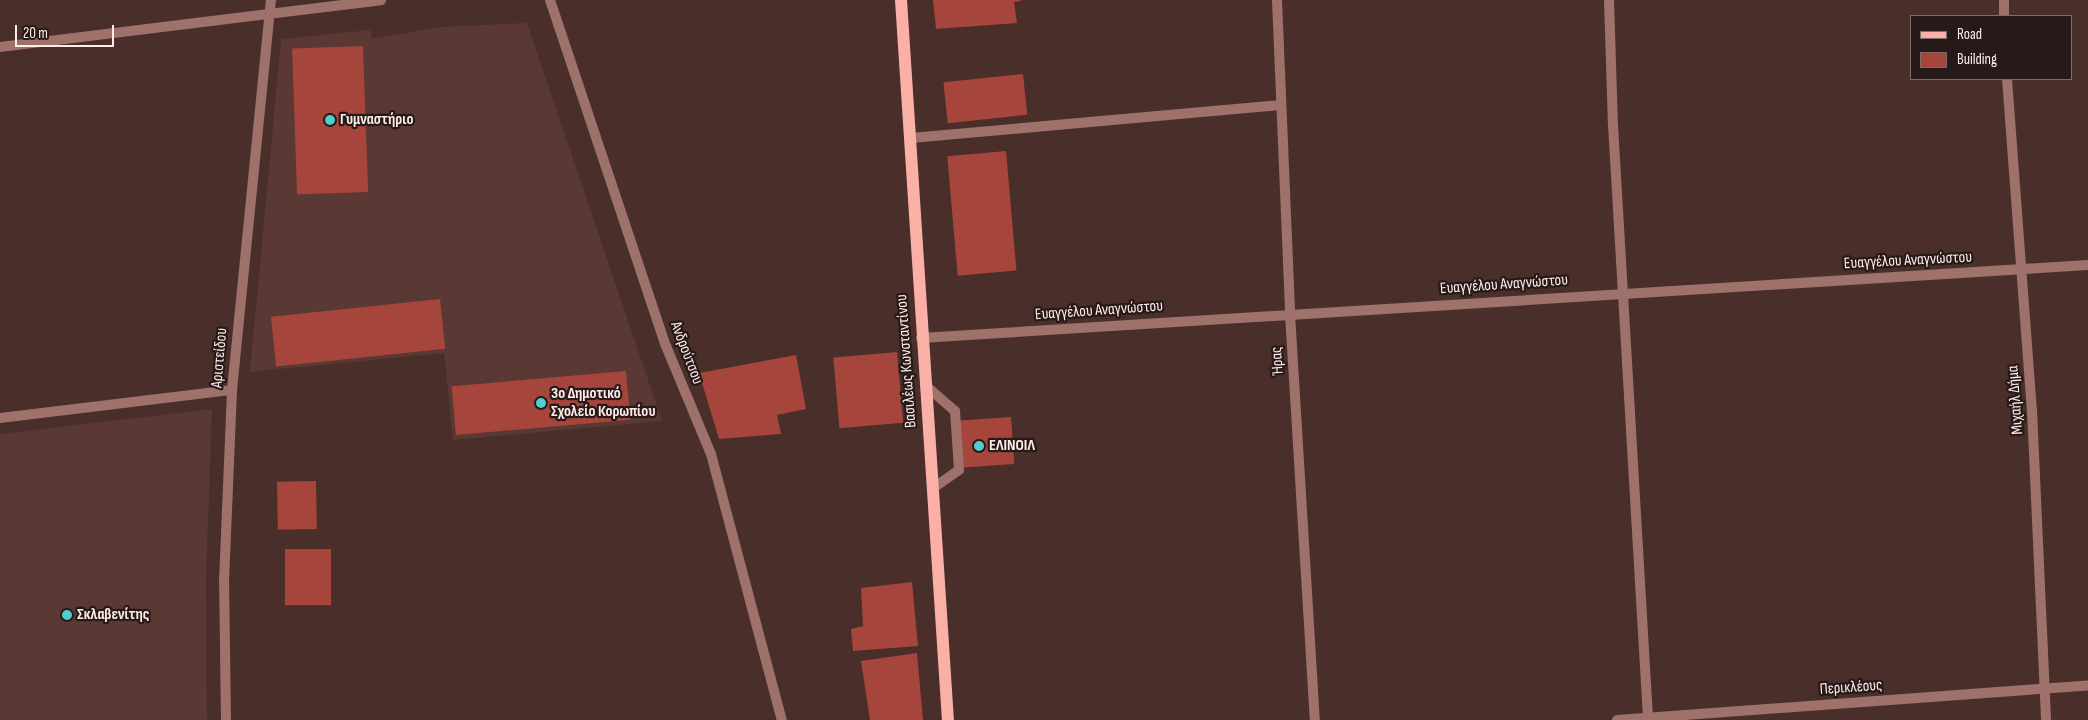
<!DOCTYPE html>
<html>
<head>
<meta charset="utf-8">
<style>
	body { margin:0 }
	#map { position:relative; width:2088px; height:720px; overflow:hidden; background:#492e2a; font-family:"Sofia Sans Condensed",sans-serif }
	div>[style] { position:absolute }
	[style*='--x'] { left:calc(var(--x)*1px); top:calc(var(--y)*1px); width:calc(var(--w)*1px); rotate:calc(var(--a)*1deg) }
	.built>* { inset:0; background:#5a3834 }
	.building>* { inset:0; background:#a5453b; transform-origin:0 0 }
	.service>* { height:10px; margin:-5px; padding:0 5px; transform-origin:5px; border-radius:5px; background:#9e716b }
	.minor>* { height:10px; margin:-5px; padding:0 5px; transform-origin:5px; border-radius:5px; background:#9e716b }
	.primary>* { height:12px; margin:-6px; padding:0 6px; transform-origin:6px; border-radius:6px; background:#fab0a6 }
	.dots>* { width:14px; height:14px; translate:-50% -50%; box-sizing:border-box; border:2px solid #261a18; border-radius:50% }
	span { translate:-50% -50%; white-space:nowrap; text-align:center; line-height:1.15; -webkit-text-stroke:4.5px #261a18; paint-order:stroke }
	.poi-label { font-size:16px; color:#ffecea; font-weight:700 }
	.left { translate:0 -50%; text-align:left }
	.street-label { font-size:16px; color:#ffecea }
	.legend { position:absolute; left:1910px; top:15px; width:162px; height:65px; box-sizing:border-box; background:#261a18; border:1px solid #7d6e6c; margin:0; padding:6px 9px; list-style:none; font-size:15px; color:#ffecea }
	.legend li { display:flex; align-items:center; gap:10px; height:25px }
	.legend b { width:25px; border:1px solid #7d6e6c }
	.scale { position:absolute; left:15px; top:25px; width:99px; height:22px; box-sizing:border-box; border:2px solid #ffecea; border-top:0; padding-left:6px; font-size:15px; line-height:18px; white-space:nowrap; color:#ffecea; -webkit-text-stroke:4px #261a18; paint-order:stroke }
</style>
</head>
<body>
<div id="map">
	<div class="built">
		<div style="clip-path:polygon(527px 23px,662px 421px,453px 440px,444px 353px,250px 372px,281px 39px,370px 30px,372px 39px,439px 27px)"></div>
		<div style="clip-path:polygon(212px 409px,206px 581px,207px 720px,0 720px,0 434px)"></div>
	</div>
	<div class="building">
		<div style="clip-path:polygon(933px 0,1021px 0,1021px 1px,1014px 2px,1017px 23px,936px 29px)"></div>
		<div style="left:363px;top:46px;width:146px;height:71px;rotate:88deg"></div>
		<div style="left:1023px;top:74px;width:41px;height:80px;rotate:84deg"></div>
		<div style="left:1006px;top:151px;width:120px;height:59px;rotate:85deg"></div>
		<div style="left:440px;top:299px;width:50px;height:170px;rotate:84deg"></div>
		<div style="left:897px;top:352px;width:71px;height:64px;rotate:85deg"></div>
		<div style="clip-path:polygon(796px 355px,806px 409px,777px 415px,781px 434px,719px 439px,699px 373px)"></div>
		<div style="left:626px;top:371px;width:49px;height:175px;rotate:85deg"></div>
		<div style="left:1011px;top:417px;width:47px;height:51px;rotate:86deg"></div>
		<div style="left:316px;top:481px;width:48px;height:39px;rotate:89deg"></div>
		<div style="left:285px;top:549px;width:46px;height:56px"></div>
		<div style="clip-path:polygon(912px 582px,918px 646px,853px 651px,851px 629px,863px 626px,861px 588px)"></div>
		<div style="clip-path:polygon(917px 653px,923px 720px,870px 720px,861px 661px)"></div>
	</div>
	<div class="service">
		<div style="--x:911;--y:138;--w:370;--a:-5.1"></div>
		<div style="--x:925;--y:385;--w:40;--a:41"></div>
		<div style="--x:955;--y:411;--w:59;--a:86.1"></div>
		<div style="--x:959;--y:470;--w:33;--a:145"></div>
	</div>
	<div class="minor">
		<div style="--x:550;--y:0;--w:365;--a:71.5"></div>
		<div style="--x:666;--y:346;--w:117;--a:67.4"></div>
		<div style="--x:711;--y:454;--w:275;--a:75.1"></div>
		<div style="--x:1277;--y:0;--w:314;--a:87.6"></div>
		<div style="--x:1290;--y:314;--w:407;--a:86.5"></div>
		<div style="--x:1609;--y:0;--w:125;--a:88.2"></div>
		<div style="--x:1613;--y:125;--w:594;--a:86.62"></div>
		<div style="--x:2004;--y:0;--w:16;--a:90"></div>
		<div style="--x:0;--y:47;--w:384;--a:-7"></div>
		<div style="--x:2007;--y:79;--w:332;--a:85.7"></div>
		<div style="--x:2032;--y:410;--w:310;--a:87.4"></div>
		<div style="--x:921;--y:338;--w:1169;--a:-3.58"></div>
		<div style="--x:0;--y:418;--w:234;--a:-6.9"></div>
		<div style="--x:226;--y:720;--w:138;--a:-90.8"></div>
		<div style="--x:224;--y:582;--w:192;--a:-87.6"></div>
		<div style="--x:232;--y:390;--w:392;--a:-84.3"></div>
		<div style="--x:1617;--y:720;--w:472;--a:-4.2"></div>
	</div>
	<div class="primary">
		<div style="--x:901;--y:0;--w:722;--a:86.27"></div>
	</div>
	<div class="dots">
		<div style="left:330px;top:120px;background:#53cdcb"></div>
		<div style="left:541px;top:403px;background:#53cdcb"></div>
		<div style="left:979px;top:446px;background:#53cdcb"></div>
		<div style="left:67px;top:615px;background:#53cdcb"></div>
	</div>
	<div class="poi-label">
		<span class="left" style="left:340px;top:120px">Γυμναστήριο</span>
		<span class="left" style="left:551px;top:403px">3ο Δημοτικό<br>Σχολείο Κορωπίου</span>
		<span class="left" style="left:989px;top:446px">ΕΛΙΝΟΙΛ</span>
		<span class="left" style="left:77px;top:615px">Σκλαβενίτης</span>
	</div>
	<div class="street-label">
		<span style="left:1908px;top:261px;rotate:-3deg">Ευαγγέλου Αναγνώστου</span>
		<span style="left:1504px;top:285px;rotate:-4deg">Ευαγγέλου Αναγνώστου</span>
		<span style="left:1099px;top:311px;rotate:-4deg">Ευαγγέλου Αναγνώστου</span>
		<span style="left:686px;top:353px;rotate:69deg">Ανδρούτσου</span>
		<span style="left:220px;top:358px;rotate:-85deg">Αριστείδου</span>
		<span style="left:907px;top:361px;rotate:-94deg">Βασιλέως Κωνσταντίνου</span>
		<span style="left:1278px;top:361px;rotate:-94deg">Ήρας</span>
		<span style="left:2016px;top:400px;rotate:-94deg">Μιχαήλ Δήμα</span>
		<span style="left:1851px;top:688px;rotate:-4deg">Περικλέους</span>
	</div>
	<ul class="legend">
	<li><b style="height:6px;background:#fab0a6"></b>Road</li>
	<li><b style="height:14px;background:#a5453b"></b>Building</li>
	</ul>
	<div class="scale">20 m</div>
</div>
</body>
</html>
